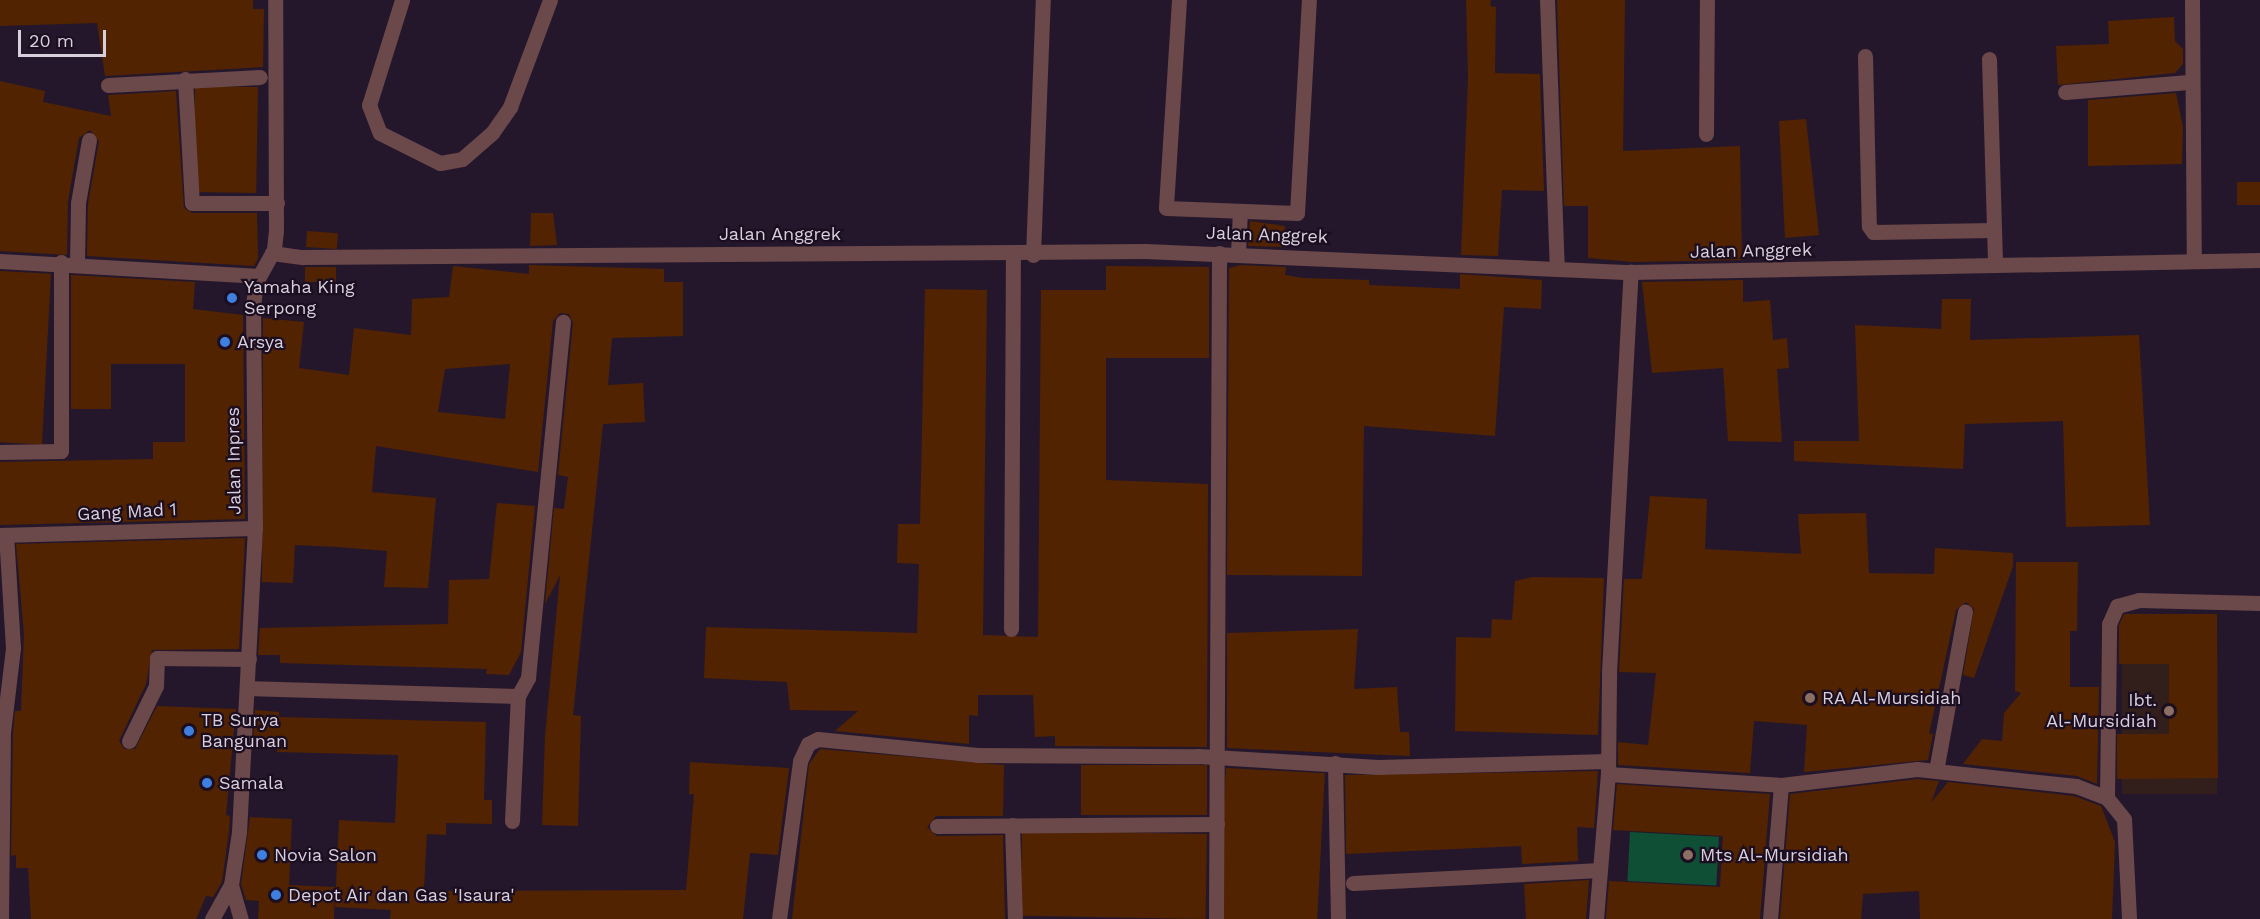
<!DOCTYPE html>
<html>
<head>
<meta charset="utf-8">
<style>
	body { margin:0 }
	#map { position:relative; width:2260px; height:919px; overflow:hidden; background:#25172b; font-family:"Work Sans",sans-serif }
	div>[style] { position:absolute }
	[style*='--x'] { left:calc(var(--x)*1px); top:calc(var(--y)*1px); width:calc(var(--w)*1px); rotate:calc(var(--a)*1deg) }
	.education>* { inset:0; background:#321f1c; transform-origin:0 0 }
	.green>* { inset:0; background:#0e4f35; transform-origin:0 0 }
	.building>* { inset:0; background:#522300; transform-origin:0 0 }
	.minor>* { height:15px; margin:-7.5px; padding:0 7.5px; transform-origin:7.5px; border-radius:7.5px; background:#6b484a }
	.dots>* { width:16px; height:16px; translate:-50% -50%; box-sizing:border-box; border:3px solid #1c0e21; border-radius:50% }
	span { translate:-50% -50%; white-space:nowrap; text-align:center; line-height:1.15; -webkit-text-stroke:4.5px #1c0e21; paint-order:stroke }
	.street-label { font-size:18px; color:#d8cfdc }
	.poi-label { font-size:18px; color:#d8cfdc }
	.left { translate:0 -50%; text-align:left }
	.right { translate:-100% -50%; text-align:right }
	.scale { position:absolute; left:18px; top:30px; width:88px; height:27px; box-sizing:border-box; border:3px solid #d8cfdc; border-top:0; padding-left:8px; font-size:18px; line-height:21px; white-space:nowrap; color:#d8cfdc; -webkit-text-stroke:4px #1c0e21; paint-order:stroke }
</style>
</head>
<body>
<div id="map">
	<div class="education">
		<div style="left:2122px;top:628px;width:95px;height:166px"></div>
	</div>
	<div class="green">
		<div style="left:1630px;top:832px;width:89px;height:49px;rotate:3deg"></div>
	</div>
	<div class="building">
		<div style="clip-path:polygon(0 0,253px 0,253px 9px,264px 9px,263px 67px,105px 76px,97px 23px,0 26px)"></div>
		<div style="clip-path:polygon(1466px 0,1491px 0,1490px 6px,1496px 7px,1495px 73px,1540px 74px,1544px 191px,1502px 190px,1498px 256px,1461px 255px,1468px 78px)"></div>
		<div style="clip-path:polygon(1557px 0,1625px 0,1623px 151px,1740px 146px,1742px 260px,1633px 262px,1588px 258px,1588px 206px,1564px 206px)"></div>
		<div style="clip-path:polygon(2174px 17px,2175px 41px,2183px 49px,2183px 64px,2175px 73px,2058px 85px,2056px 46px,2109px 44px,2108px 21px)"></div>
		<div style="clip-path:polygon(0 81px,45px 91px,43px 102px,111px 116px,108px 95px,176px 91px,184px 208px,192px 213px,257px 213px,258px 258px,254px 266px,87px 256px,88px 204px,99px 141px,90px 130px,79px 138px,68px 201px,67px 255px,0 251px)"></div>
		<div style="left:258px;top:87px;width:106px;height:63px;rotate:91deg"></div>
		<div style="clip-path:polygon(2176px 93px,2183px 127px,2182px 164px,2088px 166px,2088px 100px)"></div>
		<div style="clip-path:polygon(1806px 119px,1819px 235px,1785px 238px,1779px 121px)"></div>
		<div style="left:2260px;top:182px;width:23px;height:23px;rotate:90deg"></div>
		<div style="clip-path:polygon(531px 213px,553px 213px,557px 245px,530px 246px)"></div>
		<div style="clip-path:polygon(1250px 221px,1285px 226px,1283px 247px,1248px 246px)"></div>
		<div style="left:307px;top:231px;width:31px;height:16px;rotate:4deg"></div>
		<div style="clip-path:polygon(evenodd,529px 265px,664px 269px,664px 282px,683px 282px,683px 336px,612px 338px,608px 385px,643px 383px,645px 422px,603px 424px,573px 715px,581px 716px,578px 826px,542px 825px,545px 736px,560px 575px,545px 604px,554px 508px,564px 509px,568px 477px,558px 475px,573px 323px,569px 314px,560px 313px,553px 321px,538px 472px,376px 446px,372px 492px,436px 498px,428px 588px,384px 587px,387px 551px,338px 547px,295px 545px,293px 583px,262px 582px,263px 318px,304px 322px,299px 368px,349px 375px,354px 328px,411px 335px,412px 299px,449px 297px,453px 266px,529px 274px,529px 265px,510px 364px,505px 419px,438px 412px,445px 369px,510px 364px)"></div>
		<div style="clip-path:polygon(1241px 265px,1286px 267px,1285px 275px,1303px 278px,1369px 280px,1369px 285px,1460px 289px,1460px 274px,1542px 280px,1541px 309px,1504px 307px,1495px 436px,1364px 426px,1362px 576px,1227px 575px,1229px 268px)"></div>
		<div style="clip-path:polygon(1106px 266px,1209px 267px,1209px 358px,1106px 358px,1106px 480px,1208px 484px,1207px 747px,1055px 746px,1055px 736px,1035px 737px,1033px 695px,978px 695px,978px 716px,969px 715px,969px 744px,835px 731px,858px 711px,790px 710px,787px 682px,704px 678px,706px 627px,917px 633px,919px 564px,897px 563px,898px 524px,920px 524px,925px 289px,987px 290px,983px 635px,1038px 637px,1041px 290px,1106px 290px)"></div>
		<div style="left:305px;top:267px;width:31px;height:15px"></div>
		<div style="left:0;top:271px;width:51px;height:171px;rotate:3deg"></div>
		<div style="clip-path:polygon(71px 275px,195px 282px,193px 309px,243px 315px,245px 519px,0 525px,0 462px,153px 459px,153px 442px,185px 442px,185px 364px,111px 364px,111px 409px,71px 409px)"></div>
		<div style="clip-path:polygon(1743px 280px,1743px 302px,1770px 300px,1773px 340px,1787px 338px,1789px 368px,1777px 369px,1782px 442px,1728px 441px,1723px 368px,1652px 373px,1642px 282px)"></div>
		<div style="clip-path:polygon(1942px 299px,1971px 299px,1970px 340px,2139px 335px,2150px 525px,2066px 527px,2063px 421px,1965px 424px,1963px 469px,1794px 461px,1794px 441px,1859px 441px,1855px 325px,1941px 329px)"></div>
		<div style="clip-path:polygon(1650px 496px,1707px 499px,1705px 549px,1801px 554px,1798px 514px,1866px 513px,1869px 573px,1934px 574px,1935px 548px,2013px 553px,2013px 566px,1974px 678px,1963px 675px,1974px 609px,1966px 602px,1956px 610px,1929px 734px,1933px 734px,1928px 760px,1804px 772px,1807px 725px,1754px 721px,1750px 773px,1618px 765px,1618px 742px,1648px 745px,1656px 673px,1619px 672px,1624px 579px,1642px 579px)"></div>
		<div style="clip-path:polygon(497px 503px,535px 506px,521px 652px,509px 675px,486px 674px,487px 669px,280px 663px,280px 655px,258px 655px,260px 628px,448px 624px,449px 580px,489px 579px)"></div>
		<div style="clip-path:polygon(245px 538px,239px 649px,152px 650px,146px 684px,119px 741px,124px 749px,135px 749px,157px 706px,236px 709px,226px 815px,230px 816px,229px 831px,222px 882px,213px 897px,206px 896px,196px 919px,31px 919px,28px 868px,16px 868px,16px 855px,11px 856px,13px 733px,15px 711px,21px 711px,24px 634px,16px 544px)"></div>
		<div style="clip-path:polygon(2016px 562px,2078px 562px,2077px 631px,2070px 631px,2070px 687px,2099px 687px,2097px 784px,2077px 776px,1963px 764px,1982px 739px,2002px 741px,2004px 713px,2021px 693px,2015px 691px)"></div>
		<div style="clip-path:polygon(1532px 577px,1604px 578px,1598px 735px,1455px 731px,1456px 637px,1491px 638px,1492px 619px,1512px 620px,1515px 581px)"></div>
		<div style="clip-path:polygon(2124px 614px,2217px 614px,2218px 778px,2117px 779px,2117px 734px,2169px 734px,2169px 664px,2119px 664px,2119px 625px)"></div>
		<div style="clip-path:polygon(1358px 629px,1354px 689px,1397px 687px,1400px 732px,1409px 732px,1410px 756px,1227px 748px,1227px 633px)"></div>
		<div style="clip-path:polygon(255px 710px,279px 712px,279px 717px,486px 722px,484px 800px,492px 800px,492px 824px,446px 823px,446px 835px,427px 834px,424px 888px,428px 891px,686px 890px,694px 794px,689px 794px,690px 762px,789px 768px,778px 855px,750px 853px,743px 919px,390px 919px,391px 910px,335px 907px,339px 820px,395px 823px,398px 755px,277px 752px,277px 745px,253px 742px)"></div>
		<div style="clip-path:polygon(820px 749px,1004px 765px,1003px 816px,936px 816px,927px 827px,937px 836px,1003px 835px,1005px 919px,792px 919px,809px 764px)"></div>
		<div style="left:1081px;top:765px;width:126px;height:50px"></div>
		<div style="left:1226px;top:768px;width:99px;height:151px;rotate:3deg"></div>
		<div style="clip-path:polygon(1598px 771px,1594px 828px,1577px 827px,1578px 861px,1522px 864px,1521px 846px,1346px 854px,1345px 775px)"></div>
		<div style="clip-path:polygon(1917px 779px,1939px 781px,1931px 803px,1948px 782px,2074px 796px,2101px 806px,2115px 842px,2112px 919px,1920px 919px,1919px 891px,1863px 894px,1861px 919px,1780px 919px,1790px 794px)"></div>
		<div style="clip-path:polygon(1617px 784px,1770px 794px,1760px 919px,1606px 919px,1609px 881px,1720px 887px,1723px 836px,1613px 830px)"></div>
		<div style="clip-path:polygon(250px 817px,292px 819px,289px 885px,335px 887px,334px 919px,258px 919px,259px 901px,246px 900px,241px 884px)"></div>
		<div style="left:1207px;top:834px;width:85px;height:185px;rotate:91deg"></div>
		<div style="clip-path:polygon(1589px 880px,1586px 919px,1526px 919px,1524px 884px)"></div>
	</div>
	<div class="minor">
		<div style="--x:402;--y:0;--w:110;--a:107.4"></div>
		<div style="--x:369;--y:105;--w:30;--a:69"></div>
		<div style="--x:380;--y:133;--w:67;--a:26.6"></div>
		<div style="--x:440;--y:163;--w:22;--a:-10"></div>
		<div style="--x:462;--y:159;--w:40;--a:-41"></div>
		<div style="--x:492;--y:133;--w:32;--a:-55"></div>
		<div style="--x:510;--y:107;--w:114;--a:-69.5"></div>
		<div style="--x:1179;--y:0;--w:208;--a:93.6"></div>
		<div style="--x:1166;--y:208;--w:131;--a:2.2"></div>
		<div style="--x:1297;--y:213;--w:213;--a:-86.8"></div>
		<div style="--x:1547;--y:0;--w:267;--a:87.9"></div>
		<div style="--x:2192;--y:0;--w:261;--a:89.6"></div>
		<div style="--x:1865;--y:56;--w:170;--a:88.7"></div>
		<div style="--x:1869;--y:226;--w:7;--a:56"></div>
		<div style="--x:1873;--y:232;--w:121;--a:-0.9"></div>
		<div style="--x:1989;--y:59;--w:206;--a:88.3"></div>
		<div style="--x:185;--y:79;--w:124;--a:86.8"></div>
		<div style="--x:192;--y:203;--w:85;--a:0"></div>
		<div style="--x:108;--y:85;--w:152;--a:-3"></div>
		<div style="--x:2065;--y:92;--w:124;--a:-4.6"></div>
		<div style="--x:1706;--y:134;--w:134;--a:-89.6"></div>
		<div style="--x:272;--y:253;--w:30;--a:8"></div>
		<div style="--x:302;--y:257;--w:843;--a:-0.41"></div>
		<div style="--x:1145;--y:251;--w:486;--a:2.5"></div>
		<div style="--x:1631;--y:272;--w:629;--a:-1.09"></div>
		<div style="--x:1238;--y:253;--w:42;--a:-87.3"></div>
		<div style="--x:1033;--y:255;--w:255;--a:-87.8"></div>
		<div style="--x:0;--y:261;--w:258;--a:3.3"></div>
		<div style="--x:77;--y:263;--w:60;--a:-89"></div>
		<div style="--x:78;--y:203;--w:64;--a:-80.1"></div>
		<div style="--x:0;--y:452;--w:61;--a:-0.9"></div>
		<div style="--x:61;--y:451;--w:189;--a:-90"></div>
		<div style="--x:0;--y:535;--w:255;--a:-1.6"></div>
		<div style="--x:1011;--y:629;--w:374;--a:-89.7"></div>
		<div style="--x:247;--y:688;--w:271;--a:1.7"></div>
		<div style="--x:129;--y:741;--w:61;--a:-63.9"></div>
		<div style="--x:156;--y:686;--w:28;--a:-88"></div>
		<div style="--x:157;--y:658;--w:92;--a:0.6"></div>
		<div style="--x:1335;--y:763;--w:156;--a:88.9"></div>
		<div style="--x:1936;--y:771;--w:162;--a:-79.7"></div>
		<div style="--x:1608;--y:774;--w:173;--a:3.6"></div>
		<div style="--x:1781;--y:785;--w:137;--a:-6.7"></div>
		<div style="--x:1917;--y:769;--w:160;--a:6.1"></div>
		<div style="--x:2076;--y:786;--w:33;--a:21"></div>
		<div style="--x:2107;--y:798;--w:27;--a:51"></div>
		<div style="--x:2124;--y:819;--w:100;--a:87.1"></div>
		<div style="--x:2107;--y:798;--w:174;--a:-89.3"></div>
		<div style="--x:2109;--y:624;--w:20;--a:-66"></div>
		<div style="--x:2117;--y:606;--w:23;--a:-15"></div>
		<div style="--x:2139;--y:600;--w:121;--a:1.4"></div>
		<div style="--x:512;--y:821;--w:125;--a:-87.3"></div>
		<div style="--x:518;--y:696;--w:21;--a:-61"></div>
		<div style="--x:528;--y:678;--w:358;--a:-84.4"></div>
		<div style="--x:1012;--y:825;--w:94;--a:88.2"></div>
		<div style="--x:937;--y:826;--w:280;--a:-0.4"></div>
		<div style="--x:1353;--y:883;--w:247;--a:-3"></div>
		<div style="--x:231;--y:885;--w:35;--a:74"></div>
		<div style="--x:1;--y:919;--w:187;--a:-89.4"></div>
		<div style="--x:3;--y:732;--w:85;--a:-83.2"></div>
		<div style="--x:13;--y:648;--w:113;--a:-93.5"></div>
		<div style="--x:212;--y:919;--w:39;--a:-61"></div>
		<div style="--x:231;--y:885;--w:54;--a:-81.4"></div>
		<div style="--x:239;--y:832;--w:304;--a:-87"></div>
		<div style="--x:255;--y:528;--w:222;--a:-90.5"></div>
		<div style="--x:253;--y:306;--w:24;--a:-83"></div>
		<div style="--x:256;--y:282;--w:38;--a:-61"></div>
		<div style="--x:274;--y:249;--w:18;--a:-84"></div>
		<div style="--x:276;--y:231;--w:231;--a:-90.2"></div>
		<div style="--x:779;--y:919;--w:159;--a:-82.4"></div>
		<div style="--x:800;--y:761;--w:19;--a:-65"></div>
		<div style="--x:808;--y:744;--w:11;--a:-27"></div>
		<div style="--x:818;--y:739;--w:160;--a:5.7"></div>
		<div style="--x:977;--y:755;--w:221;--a:0.3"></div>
		<div style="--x:1198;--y:756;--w:180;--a:3.5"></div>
		<div style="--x:1378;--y:767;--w:230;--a:-1.5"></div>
		<div style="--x:1216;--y:919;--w:666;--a:-89.74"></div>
		<div style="--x:1596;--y:919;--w:145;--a:-85.3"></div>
		<div style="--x:1608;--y:774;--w:102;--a:-89.4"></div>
		<div style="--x:1609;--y:672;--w:401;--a:-86.9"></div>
		<div style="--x:1770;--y:919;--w:134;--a:-85.3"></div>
	</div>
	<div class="dots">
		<div style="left:232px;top:298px;background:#3f7fe0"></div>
		<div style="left:225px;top:342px;background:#3f7fe0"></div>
		<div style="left:1810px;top:698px;background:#8d6e63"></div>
		<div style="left:2169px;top:711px;background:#8d6e63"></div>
		<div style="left:189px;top:731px;background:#3f7fe0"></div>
		<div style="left:207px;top:783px;background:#3f7fe0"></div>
		<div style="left:262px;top:855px;background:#3f7fe0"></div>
		<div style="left:1688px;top:855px;background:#8d6e63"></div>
		<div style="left:276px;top:895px;background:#3f7fe0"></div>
	</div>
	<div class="street-label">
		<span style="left:780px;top:234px">Jalan Anggrek</span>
		<span style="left:1267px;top:235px;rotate:2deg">Jalan Anggrek</span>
		<span style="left:1751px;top:251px;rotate:-1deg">Jalan Anggrek</span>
		<span style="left:234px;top:461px;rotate:-91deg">Jalan Inpres</span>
		<span style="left:127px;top:512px;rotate:-3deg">Gang Mad 1</span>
	</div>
	<div class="poi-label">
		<span class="left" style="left:244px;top:298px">Yamaha King<br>Serpong</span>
		<span class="left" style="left:237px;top:342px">Arsya</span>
		<span class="left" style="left:1822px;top:698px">RA Al-Mursidiah</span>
		<span class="right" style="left:2157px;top:711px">Ibt.<br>Al-Mursidiah</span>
		<span class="left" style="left:201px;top:731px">TB Surya<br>Bangunan</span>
		<span class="left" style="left:219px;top:783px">Samala</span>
		<span class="left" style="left:274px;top:855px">Novia Salon</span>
		<span class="left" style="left:1700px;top:855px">Mts Al-Mursidiah</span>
		<span class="left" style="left:288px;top:895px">Depot Air dan Gas 'Isaura'</span>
	</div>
	<div class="scale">20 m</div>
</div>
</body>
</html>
